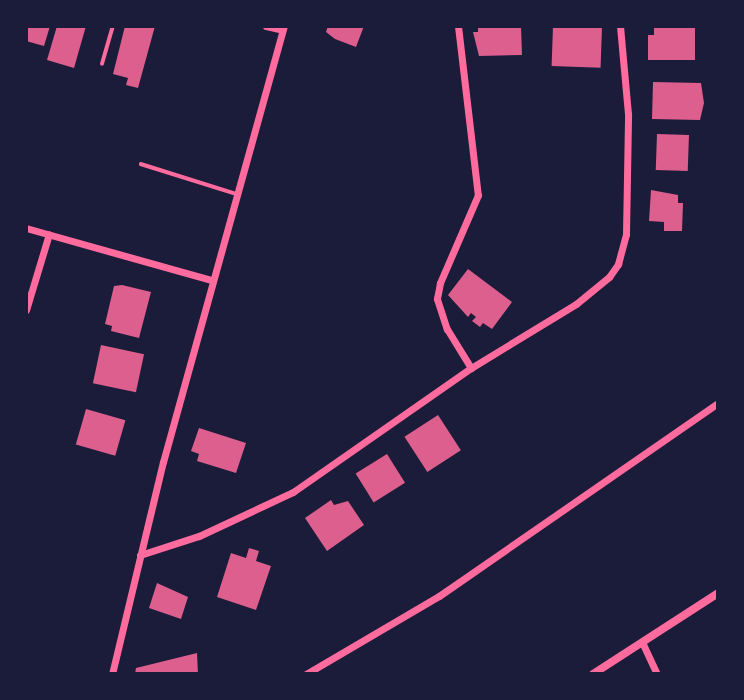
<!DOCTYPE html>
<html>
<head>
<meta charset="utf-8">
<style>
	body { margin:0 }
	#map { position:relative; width:744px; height:700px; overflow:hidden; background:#1b1b3a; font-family:"Source Sans 3",sans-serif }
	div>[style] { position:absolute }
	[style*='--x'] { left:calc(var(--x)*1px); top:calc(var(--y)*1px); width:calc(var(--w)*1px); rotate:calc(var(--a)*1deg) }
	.building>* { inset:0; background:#dd5f8e; transform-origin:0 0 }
	.service>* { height:3.5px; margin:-1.75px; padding:0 1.75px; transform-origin:1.75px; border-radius:1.75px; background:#ff6b9d }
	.minor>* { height:7px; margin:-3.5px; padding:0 3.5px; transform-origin:3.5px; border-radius:3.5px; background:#ff6b9d }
	.tertiary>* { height:8px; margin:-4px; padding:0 4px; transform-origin:4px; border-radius:4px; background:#ff6b9d }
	span { translate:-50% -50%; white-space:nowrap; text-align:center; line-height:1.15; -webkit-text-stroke:7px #1b1b3a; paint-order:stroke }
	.frame { position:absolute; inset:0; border:28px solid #1b1b3a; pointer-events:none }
</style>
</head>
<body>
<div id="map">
	<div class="building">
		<div style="clip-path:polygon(26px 26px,50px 26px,44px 46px,26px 41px)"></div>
		<div style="clip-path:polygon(57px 26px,86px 26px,74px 68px,47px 60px)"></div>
		<div style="clip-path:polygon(125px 26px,155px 26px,138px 88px,126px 85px,128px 78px,113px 74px)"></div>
		<div style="clip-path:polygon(328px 26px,364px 26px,356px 47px,335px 39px,326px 32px)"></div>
		<div style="clip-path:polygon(478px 26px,521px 26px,522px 55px,479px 56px,473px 32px,478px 32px)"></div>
		<div style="left:553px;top:26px;width:49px;height:40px;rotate:2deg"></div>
		<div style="clip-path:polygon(654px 26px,695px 26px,695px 60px,648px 60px,648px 35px,654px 35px)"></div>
		<div style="clip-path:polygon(653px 82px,701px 83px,704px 103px,700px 120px,652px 119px)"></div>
		<div style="left:657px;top:134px;width:32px;height:36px;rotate:2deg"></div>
		<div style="clip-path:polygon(651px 190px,678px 195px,678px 203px,683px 203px,682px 231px,664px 231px,664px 222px,649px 221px)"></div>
		<div style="clip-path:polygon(468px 269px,512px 302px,492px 329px,483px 323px,480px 327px,472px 321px,476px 317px,471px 313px,468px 317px,448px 295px)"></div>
		<div style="clip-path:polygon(122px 285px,151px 292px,139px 338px,111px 331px,112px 326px,105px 324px,114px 286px)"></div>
		<div style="left:101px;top:345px;width:44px;height:39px;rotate:12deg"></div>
		<div style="left:86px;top:409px;width:41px;height:37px;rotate:16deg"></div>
		<div style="left:438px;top:415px;width:42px;height:40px;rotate:57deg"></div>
		<div style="clip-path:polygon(199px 428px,246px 443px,236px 473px,197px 461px,199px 454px,191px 451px)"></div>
		<div style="left:387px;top:454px;width:34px;height:37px;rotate:58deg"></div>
		<div style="clip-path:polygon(331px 500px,334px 505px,348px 501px,364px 525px,327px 551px,305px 518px)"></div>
		<div style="clip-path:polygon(249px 548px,259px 551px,256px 561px,271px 566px,256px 610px,217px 597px,231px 553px,246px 558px)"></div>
		<div style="clip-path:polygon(157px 583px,188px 597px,181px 619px,149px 608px)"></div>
		<div style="clip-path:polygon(197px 653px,198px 674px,135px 674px,136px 668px)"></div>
	</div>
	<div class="service">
		<div style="--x:102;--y:64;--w:40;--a:-74"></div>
		<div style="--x:141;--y:164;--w:101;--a:17.4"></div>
	</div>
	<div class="minor">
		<div style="--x:266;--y:26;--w:17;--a:13"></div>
		<div style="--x:458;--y:26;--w:170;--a:83.3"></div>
		<div style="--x:478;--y:195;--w:96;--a:113.4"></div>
		<div style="--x:440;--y:283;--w:16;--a:101"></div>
		<div style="--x:437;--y:299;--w:32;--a:72"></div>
		<div style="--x:447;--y:329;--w:46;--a:58.4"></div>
		<div style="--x:26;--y:228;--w:192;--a:15.7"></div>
		<div style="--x:26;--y:310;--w:79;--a:-73.2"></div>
		<div style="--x:140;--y:555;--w:62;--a:-17.9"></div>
		<div style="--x:199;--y:536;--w:104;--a:-25.1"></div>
		<div style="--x:293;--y:492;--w:217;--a:-34.9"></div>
		<div style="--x:471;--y:368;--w:123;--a:-31.4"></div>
		<div style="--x:576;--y:304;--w:43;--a:-39.3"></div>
		<div style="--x:609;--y:277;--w:16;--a:-55"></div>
		<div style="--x:618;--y:264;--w:31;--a:-75"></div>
		<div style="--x:626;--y:234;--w:120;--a:-89"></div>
		<div style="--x:628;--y:114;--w:88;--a:-95.2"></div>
		<div style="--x:642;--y:642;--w:35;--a:65"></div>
		<div style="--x:112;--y:674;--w:218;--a:-76.5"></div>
		<div style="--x:163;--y:462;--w:452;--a:-74.5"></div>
		<div style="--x:306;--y:674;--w:154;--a:-30.4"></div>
		<div style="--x:439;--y:596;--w:339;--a:-34.7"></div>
	</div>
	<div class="tertiary">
		<div style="--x:593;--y:674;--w:149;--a:-32.9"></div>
	</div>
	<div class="frame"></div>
</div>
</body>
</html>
